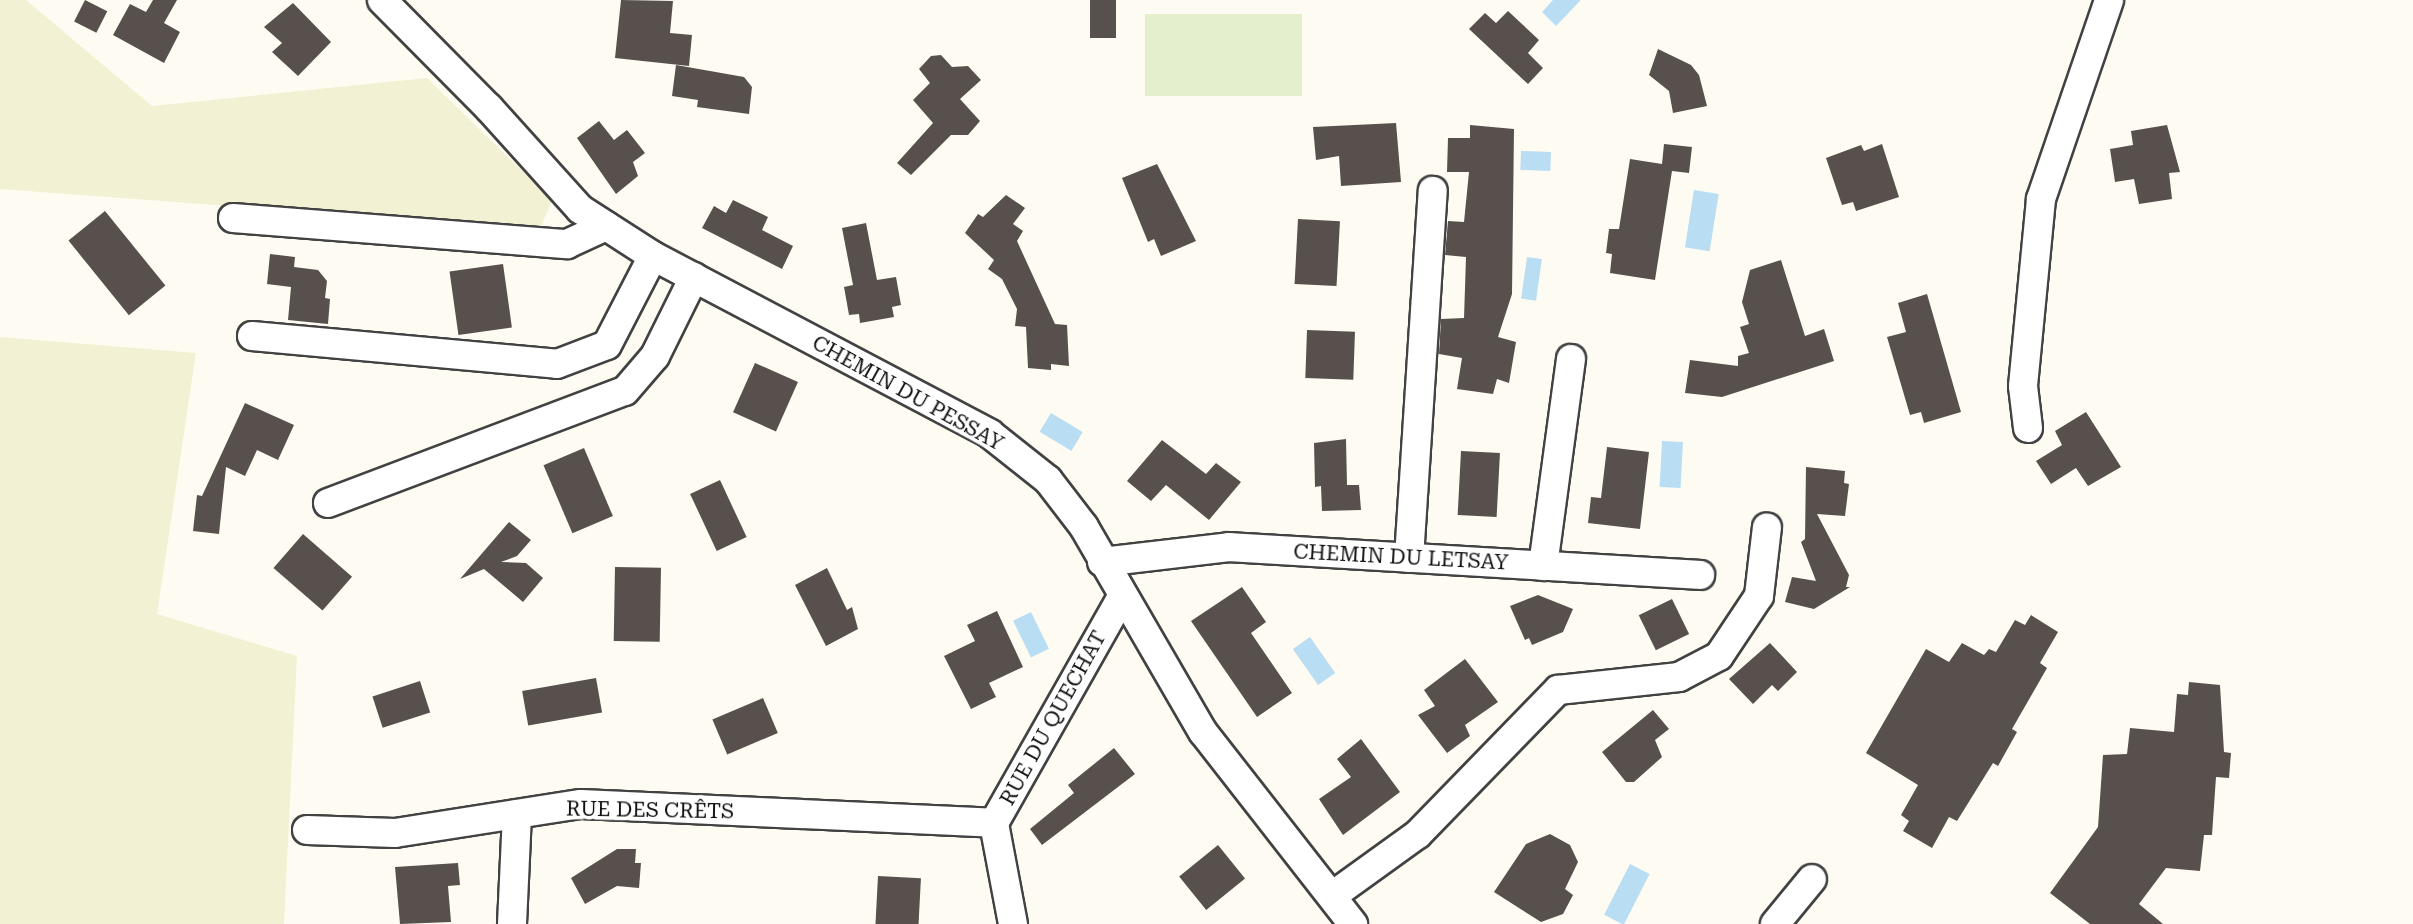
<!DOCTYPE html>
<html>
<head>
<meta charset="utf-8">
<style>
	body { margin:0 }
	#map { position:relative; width:2413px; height:924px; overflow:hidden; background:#fefcf2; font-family:"Roboto Serif",serif }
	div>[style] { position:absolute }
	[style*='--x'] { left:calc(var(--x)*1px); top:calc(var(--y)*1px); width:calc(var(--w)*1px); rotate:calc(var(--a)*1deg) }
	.farmland>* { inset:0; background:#f3f1d3 }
	.pitch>* { inset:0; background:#e4efce; transform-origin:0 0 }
	.water>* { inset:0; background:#b9ddf3; transform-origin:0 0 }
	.building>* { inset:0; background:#57504c; transform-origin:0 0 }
	.roads { filter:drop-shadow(2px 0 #424242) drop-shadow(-2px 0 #424242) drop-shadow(0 2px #424242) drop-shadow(0 -2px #424242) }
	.street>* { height:28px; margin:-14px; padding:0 14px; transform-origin:14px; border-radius:14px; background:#fff }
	span { translate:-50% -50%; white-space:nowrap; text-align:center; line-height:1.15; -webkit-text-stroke:7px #fff; paint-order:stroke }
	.street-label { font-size:21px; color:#0f0f0f }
</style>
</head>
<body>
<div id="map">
	<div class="farmland">
		<div style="clip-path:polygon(0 0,26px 0,152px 106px,427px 78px,552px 200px,540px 229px,0 189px)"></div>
		<div style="clip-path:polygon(0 337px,196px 353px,157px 614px,297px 656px,284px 924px,0 924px)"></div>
	</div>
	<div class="pitch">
		<div style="left:1145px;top:14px;width:157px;height:82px"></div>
	</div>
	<div class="water">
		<div style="clip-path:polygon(1553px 0,1580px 0,1580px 1px,1556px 26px,1542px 12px)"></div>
		<div style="left:1521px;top:151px;width:30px;height:19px;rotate:2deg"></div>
		<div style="left:1694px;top:190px;width:25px;height:58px;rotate:9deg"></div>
		<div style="left:1527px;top:257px;width:15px;height:42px;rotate:8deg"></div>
		<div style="left:1051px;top:413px;width:37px;height:22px;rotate:31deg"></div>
		<div style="left:1662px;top:441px;width:21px;height:46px;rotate:3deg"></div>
		<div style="left:1031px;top:612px;width:41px;height:20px;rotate:64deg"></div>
		<div style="left:1310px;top:637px;width:44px;height:21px;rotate:55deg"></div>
		<div style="left:1630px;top:864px;width:22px;height:57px;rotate:27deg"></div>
	</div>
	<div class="building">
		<div style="left:85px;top:0;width:25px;height:24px;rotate:27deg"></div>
		<div style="clip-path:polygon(153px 0,177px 0,164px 23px,180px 32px,164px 63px,113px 35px,130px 4px,146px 12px)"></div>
		<div style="clip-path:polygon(621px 0,673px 1px,670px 33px,692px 35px,689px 66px,615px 58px)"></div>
		<div style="left:1090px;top:0;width:26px;height:38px"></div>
		<div style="clip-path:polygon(293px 3px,331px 42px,298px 76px,272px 52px,282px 43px,264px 27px)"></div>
		<div style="clip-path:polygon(1508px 11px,1539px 40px,1528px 53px,1543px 68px,1528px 84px,1469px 29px,1485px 13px,1496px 23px)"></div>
		<div style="clip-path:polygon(1658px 49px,1691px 65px,1699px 75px,1707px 106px,1673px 113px,1669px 91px,1649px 75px)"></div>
		<div style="clip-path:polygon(941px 55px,952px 67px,968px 66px,981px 80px,960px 99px,980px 121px,968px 135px,951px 135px,911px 175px,897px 163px,933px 123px,913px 100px,930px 83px,919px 69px,931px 56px)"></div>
		<div style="clip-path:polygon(676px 65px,744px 77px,752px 87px,749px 114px,697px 107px,698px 100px,672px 96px)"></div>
		<div style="clip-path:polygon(599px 121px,614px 140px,627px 130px,645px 153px,633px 162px,638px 176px,616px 194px,577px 138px)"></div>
		<div style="clip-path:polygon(1396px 123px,1401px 182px,1341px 186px,1339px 156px,1316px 160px,1313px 127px)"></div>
		<div style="clip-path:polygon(1470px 125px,1514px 129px,1512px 294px,1498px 337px,1516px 342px,1509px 383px,1497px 379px,1493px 394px,1457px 389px,1462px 358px,1439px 354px,1441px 319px,1464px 318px,1466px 257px,1445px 255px,1448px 221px,1464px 222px,1469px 172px,1447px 172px,1448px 138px,1470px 138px)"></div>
		<div style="clip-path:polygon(2167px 125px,2180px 172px,2169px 173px,2172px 199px,2139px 204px,2134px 179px,2115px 182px,2110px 149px,2133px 145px,2131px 131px)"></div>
		<div style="clip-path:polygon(1664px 144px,1692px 147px,1689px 173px,1672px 171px,1655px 280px,1610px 273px,1612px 254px,1606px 253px,1609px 229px,1619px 229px,1630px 159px,1662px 164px)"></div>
		<div style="clip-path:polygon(1882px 144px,1899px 197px,1856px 211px,1853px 202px,1842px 205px,1826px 158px,1861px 145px,1864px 151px)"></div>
		<div style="clip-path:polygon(1157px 164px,1196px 241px,1161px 256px,1154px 239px,1148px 242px,1122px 178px)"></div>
		<div style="clip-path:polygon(1006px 195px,1025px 208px,1013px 224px,1023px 231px,1017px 241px,1055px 324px,1067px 325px,1069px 366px,1051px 364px,1051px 370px,1028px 368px,1026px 327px,1015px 326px,1017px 309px,1002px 279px,988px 269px,994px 260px,965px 233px,978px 214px,983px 217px)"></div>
		<div style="clip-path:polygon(733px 200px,768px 217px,762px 230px,793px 246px,782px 269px,702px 228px,714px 206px,726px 213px)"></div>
		<div style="left:105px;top:211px;width:96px;height:47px;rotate:51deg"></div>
		<div style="left:1298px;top:219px;width:42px;height:65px;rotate:3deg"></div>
		<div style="clip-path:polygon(866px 223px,877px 280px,896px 277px,901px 305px,892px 307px,894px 317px,860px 323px,859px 314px,849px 315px,844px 287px,853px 285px,842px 228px)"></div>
		<div style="clip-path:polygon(270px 254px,295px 257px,294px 267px,318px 270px,327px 281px,325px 298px,330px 299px,328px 324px,288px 320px,291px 287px,267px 284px)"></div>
		<div style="clip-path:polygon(1781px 260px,1805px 336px,1824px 329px,1834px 361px,1722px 397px,1685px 393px,1690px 360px,1738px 366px,1738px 356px,1749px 353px,1740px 327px,1749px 324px,1742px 302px,1750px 270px)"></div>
		<div style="left:503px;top:264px;width:64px;height:54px;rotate:82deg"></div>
		<div style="clip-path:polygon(1927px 294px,1961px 412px,1924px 423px,1921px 412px,1910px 415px,1887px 337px,1906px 332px,1898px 303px)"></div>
		<div style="left:1307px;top:330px;width:48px;height:48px;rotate:2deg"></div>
		<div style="left:755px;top:363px;width:47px;height:54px;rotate:24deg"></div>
		<div style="clip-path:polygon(245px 403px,294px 425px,278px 460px,257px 450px,245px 476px,226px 467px,219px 534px,193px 531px,197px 495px,202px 496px)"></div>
		<div style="clip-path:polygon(2086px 412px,2121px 467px,2088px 486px,2076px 468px,2051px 484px,2036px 461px,2062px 445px,2055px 431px)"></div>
		<div style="clip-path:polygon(1346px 439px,1347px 485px,1359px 485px,1361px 510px,1322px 511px,1321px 486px,1315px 487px,1314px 443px)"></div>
		<div style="clip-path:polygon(1162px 440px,1206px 474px,1216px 463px,1241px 482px,1209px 520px,1166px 485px,1151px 501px,1127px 481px)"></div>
		<div style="clip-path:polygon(1607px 447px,1649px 452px,1640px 529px,1588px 523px,1591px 497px,1601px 498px)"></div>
		<div style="left:584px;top:448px;width:74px;height:44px;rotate:67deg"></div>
		<div style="left:1461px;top:451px;width:39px;height:64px;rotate:3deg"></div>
		<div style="clip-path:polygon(1806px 467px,1845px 471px,1844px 483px,1849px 484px,1845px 516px,1817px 514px,1849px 575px,1846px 587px,1850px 587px,1814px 609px,1785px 602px,1792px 577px,1816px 581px,1801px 542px,1805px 539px)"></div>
		<div style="left:720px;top:480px;width:63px;height:33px;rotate:65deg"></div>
		<div style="clip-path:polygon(509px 522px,531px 540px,517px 556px,501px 562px,526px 563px,543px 578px,523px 602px,484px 569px,460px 579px)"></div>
		<div style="left:303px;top:534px;width:65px;height:45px;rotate:41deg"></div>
		<div style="left:615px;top:567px;width:46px;height:74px;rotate:1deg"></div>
		<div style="clip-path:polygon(827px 568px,847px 610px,852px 607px,858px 629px,826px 646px,795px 585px)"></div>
		<div style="clip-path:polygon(1242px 587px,1266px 622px,1251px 633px,1292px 693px,1257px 717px,1191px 621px)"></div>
		<div style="clip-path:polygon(1538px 595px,1573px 609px,1563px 632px,1532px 645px,1529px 638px,1525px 640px,1510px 606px)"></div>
		<div style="left:1672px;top:599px;width:39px;height:37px;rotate:64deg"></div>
		<div style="clip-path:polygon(997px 611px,1023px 667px,989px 683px,996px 697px,971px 709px,944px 656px,975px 641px,967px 625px)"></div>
		<div style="clip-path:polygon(2031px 615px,2058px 632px,2040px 663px,2047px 668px,2012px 729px,2017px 732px,1998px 766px,1993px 763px,1957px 821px,1949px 817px,1932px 848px,1903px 831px,1909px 821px,1901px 815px,1918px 785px,1866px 753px,1926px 649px,1949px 662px,1962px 643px,1984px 655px,1989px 649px,1996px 652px,2015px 620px,2025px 625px)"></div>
		<div style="clip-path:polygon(1770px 643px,1797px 672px,1778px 691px,1772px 685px,1753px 704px,1729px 679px)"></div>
		<div style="clip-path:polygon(1465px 659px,1498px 702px,1465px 725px,1470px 736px,1447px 753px,1418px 715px,1435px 706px,1424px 690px)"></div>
		<div style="left:596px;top:678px;width:35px;height:75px;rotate:80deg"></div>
		<div style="left:420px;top:681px;width:33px;height:50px;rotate:72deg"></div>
		<div style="clip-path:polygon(2189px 682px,2220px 685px,2224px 752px,2231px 753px,2229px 778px,2216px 777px,2212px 835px,2204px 835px,2200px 871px,2166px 868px,2139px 904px,2163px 924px,2090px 924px,2050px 893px,2098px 827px,2103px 755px,2127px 754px,2130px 728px,2174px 732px,2177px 694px,2188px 695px)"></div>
		<div style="left:763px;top:698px;width:38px;height:55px;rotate:67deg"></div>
		<div style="clip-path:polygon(1653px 710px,1669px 729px,1655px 740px,1662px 757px,1634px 782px,1626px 782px,1602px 752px)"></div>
		<div style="clip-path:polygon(1361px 739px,1400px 792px,1343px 835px,1319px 799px,1351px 777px,1337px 759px)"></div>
		<div style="clip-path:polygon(1114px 748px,1135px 774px,1042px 845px,1030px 829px,1074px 793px,1068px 785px)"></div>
		<div style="clip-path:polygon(1550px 834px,1570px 845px,1578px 862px,1565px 889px,1573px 895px,1563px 914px,1541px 922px,1494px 892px,1526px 844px)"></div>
		<div style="left:1218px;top:845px;width:43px;height:50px;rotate:51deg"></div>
		<div style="clip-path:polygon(617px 849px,636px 849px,635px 863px,641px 863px,639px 888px,617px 886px,585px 904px,571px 878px)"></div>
		<div style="clip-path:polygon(458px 863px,460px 885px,448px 886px,451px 922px,400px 924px,395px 867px)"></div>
		<div style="left:878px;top:876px;width:43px;height:48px;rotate:3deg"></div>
	</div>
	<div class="roads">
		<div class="street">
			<div style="--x:382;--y:0;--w:152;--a:45.3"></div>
			<div style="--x:489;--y:108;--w:136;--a:48"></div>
			<div style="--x:580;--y:209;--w:87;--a:32.8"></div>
			<div style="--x:653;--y:256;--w:381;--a:27.8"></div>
			<div style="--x:990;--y:434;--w:74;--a:38.4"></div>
			<div style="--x:1048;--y:480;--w:59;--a:52.5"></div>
			<div style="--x:1084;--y:527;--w:237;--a:59.9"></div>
			<div style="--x:1203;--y:732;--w:244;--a:52"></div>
			<div style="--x:233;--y:218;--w:335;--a:4.5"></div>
			<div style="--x:567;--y:244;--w:43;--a:-24.8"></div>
			<div style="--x:252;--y:336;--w:306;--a:5.2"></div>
			<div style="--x:557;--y:364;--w:53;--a:-20.8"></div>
			<div style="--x:607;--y:345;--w:100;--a:-62.7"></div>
			<div style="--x:2028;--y:428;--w:42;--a:-96.8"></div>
			<div style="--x:2023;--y:386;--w:188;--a:-84.5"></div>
			<div style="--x:2041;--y:199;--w:210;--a:-71.1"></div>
			<div style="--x:328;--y:503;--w:317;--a:-20.7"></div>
			<div style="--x:625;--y:391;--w:46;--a:-49.4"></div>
			<div style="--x:655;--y:356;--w:88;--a:-63.7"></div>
			<div style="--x:1409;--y:558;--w:368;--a:-86.3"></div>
			<div style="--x:1102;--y:562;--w:128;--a:-6.7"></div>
			<div style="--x:1229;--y:547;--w:472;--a:3.4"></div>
			<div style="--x:1543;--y:566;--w:209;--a:-82.3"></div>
			<div style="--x:307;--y:830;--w:88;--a:2"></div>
			<div style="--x:395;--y:833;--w:188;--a:-8.9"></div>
			<div style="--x:581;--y:804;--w:413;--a:2.6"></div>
			<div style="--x:1332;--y:896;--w:106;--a:-35.8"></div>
			<div style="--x:1418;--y:834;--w:201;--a:-45.8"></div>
			<div style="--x:1558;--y:690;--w:122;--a:-6.1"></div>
			<div style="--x:1679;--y:677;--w:45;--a:-27.7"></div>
			<div style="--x:1719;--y:656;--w:72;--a:-56.3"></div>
			<div style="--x:1759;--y:596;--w:69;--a:-83.4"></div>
			<div style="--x:512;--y:924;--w:110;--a:-87.4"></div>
			<div style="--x:1013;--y:924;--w:103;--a:-100.7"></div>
			<div style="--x:994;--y:823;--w:260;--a:-60.5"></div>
			<div style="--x:1775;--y:924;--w:58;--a:-50.6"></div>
		</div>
	</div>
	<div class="street-label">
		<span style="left:908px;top:393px;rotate:29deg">CHEMIN DU PESSAY</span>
		<span style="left:1401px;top:557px;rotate:3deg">CHEMIN DU LETSAY</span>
		<span style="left:1053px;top:718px;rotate:-61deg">RUE DU QUECHAT</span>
		<span style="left:650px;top:810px;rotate:1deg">RUE DES CRÊTS</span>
	</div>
</div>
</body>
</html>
